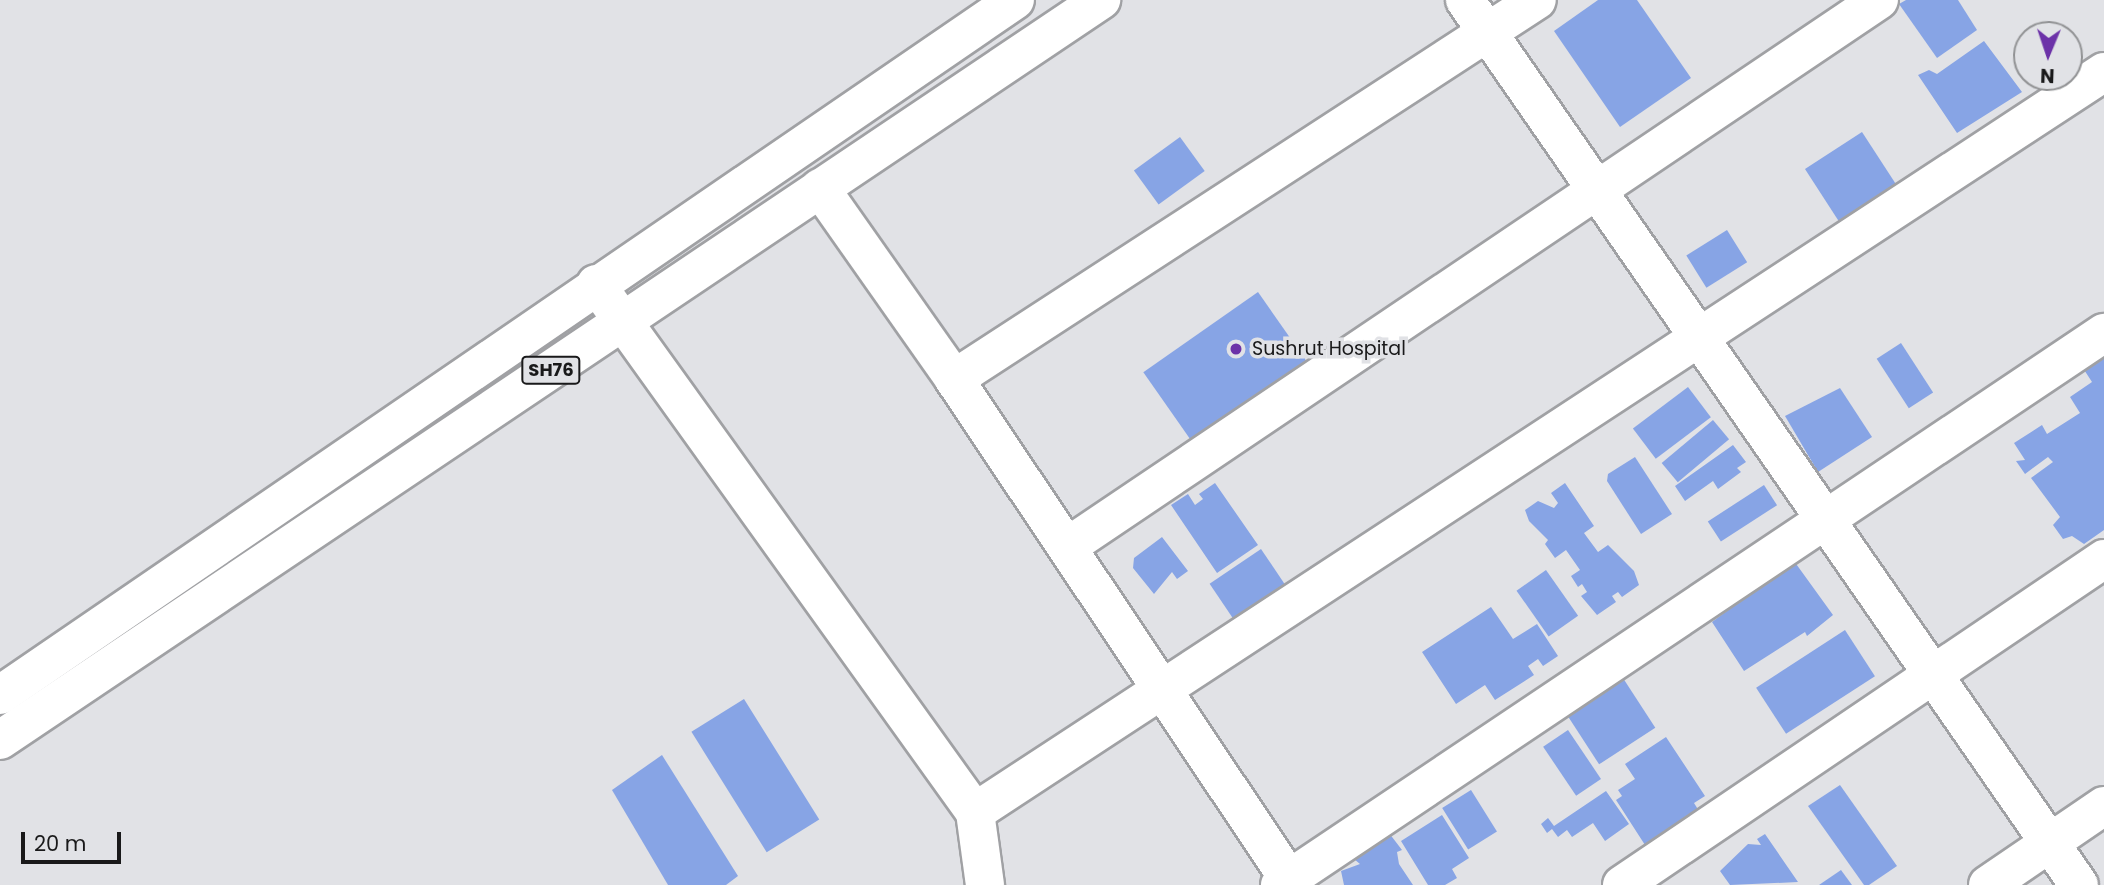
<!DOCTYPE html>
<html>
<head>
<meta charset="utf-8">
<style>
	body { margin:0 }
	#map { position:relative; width:2104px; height:885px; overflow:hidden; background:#e1e2e6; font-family:Poppins,sans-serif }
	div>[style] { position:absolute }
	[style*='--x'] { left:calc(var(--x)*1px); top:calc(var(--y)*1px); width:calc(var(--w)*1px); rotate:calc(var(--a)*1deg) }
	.building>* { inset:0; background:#87a4e5; transform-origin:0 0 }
	.roads { filter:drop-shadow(2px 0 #a0a1a4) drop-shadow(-2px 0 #a0a1a4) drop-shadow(0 2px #a0a1a4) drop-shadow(0 -2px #a0a1a4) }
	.street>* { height:38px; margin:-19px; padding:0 19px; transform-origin:19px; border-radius:19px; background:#fff }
	.secondary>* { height:38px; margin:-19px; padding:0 19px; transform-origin:19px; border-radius:19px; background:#fff }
	.primary>* { height:38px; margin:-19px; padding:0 19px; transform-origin:19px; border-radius:19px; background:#fff }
	.dots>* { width:19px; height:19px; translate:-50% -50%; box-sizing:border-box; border:4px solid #e1e2e6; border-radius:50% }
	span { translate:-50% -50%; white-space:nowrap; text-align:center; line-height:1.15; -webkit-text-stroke:7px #e1e2e6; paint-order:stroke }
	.shield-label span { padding:2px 5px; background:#e1e2e6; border:2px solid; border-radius:5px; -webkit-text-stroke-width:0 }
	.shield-label { font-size:18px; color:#19191a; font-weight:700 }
	.poi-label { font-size:19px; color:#19191a }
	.left { translate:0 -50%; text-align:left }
	.north { position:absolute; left:2013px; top:21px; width:70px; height:70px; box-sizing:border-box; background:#e1e2e6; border:2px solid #919294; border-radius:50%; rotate:182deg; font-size:19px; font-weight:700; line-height:28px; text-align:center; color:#19191a }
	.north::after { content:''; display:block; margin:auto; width:24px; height:32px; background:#6c32a8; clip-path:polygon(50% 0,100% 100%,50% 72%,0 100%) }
	.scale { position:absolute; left:21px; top:832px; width:100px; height:32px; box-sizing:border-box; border:4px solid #19191a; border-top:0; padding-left:9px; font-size:21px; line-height:24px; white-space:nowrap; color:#19191a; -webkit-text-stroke:5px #e1e2e6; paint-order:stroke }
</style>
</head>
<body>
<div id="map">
	<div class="building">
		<div style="clip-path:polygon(1598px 0,1637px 0,1691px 78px,1620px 127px,1554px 31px)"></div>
		<div style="clip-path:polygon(1906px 0,1958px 0,1977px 30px,1937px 58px,1899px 4px)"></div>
		<div style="clip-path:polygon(1984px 41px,2022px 92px,1957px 133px,1918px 75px,1929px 70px,1937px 74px)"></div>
		<div style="left:1862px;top:132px;width:66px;height:68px;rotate:57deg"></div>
		<div style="left:1180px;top:137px;width:42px;height:57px;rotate:54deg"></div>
		<div style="left:1727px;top:230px;width:38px;height:48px;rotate:58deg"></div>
		<div style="left:1258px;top:292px;width:87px;height:140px;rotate:55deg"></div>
		<div style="left:1901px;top:343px;width:59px;height:29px;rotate:57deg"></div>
		<div style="clip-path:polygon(2104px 346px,2104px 530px,2084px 544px,2072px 536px,2063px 539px,2053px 525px,2060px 517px,2031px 478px,2053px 462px,2048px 457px,2025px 474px,2016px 461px,2025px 460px,2014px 443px,2042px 425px,2047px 434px,2080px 413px,2070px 397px,2092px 382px,2079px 362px)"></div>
		<div style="left:1688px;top:387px;width:38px;height:69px;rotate:53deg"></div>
		<div style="clip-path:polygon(1840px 388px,1872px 437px,1818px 472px,1785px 416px)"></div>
		<div style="left:1713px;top:420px;width:25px;height:67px;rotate:50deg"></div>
		<div style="clip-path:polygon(1733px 445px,1746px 462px,1737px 468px,1741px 472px,1718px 489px,1713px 481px,1685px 501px,1675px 486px)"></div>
		<div style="clip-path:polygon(1635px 457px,1672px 514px,1641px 534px,1607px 481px,1608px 474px)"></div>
		<div style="clip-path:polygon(1215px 483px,1258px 545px,1217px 573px,1171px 505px,1188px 494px,1195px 505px,1203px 499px,1199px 494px)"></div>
		<div style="clip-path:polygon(1565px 483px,1594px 526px,1584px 533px,1598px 552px,1608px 545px,1634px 571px,1639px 585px,1622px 597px,1618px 592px,1612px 596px,1616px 602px,1597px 615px,1581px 596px,1587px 592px,1582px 584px,1578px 587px,1571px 576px,1580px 570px,1566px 550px,1555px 558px,1545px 544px,1548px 540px,1529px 521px,1525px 510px,1538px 501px,1554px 508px,1558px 503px,1551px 493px)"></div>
		<div style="left:1764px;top:485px;width:24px;height:67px;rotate:57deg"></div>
		<div style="clip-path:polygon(1162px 537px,1188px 571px,1177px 579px,1172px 572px,1154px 594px,1133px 568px,1134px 558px)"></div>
		<div style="left:1261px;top:549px;width:57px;height:62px;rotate:56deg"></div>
		<div style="clip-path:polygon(1794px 561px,1833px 615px,1807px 636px,1805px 632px,1744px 671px,1712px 622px)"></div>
		<div style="left:1546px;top:570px;width:56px;height:36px;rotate:55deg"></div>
		<div style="clip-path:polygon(1491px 607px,1513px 639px,1537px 624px,1558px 656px,1543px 666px,1538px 659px,1528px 666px,1534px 675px,1495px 700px,1485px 685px,1456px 704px,1422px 652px)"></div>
		<div style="left:1845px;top:630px;width:55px;height:106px;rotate:57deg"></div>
		<div style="left:1621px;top:675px;width:63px;height:67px;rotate:57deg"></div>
		<div style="left:744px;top:699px;width:142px;height:62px;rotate:58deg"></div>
		<div style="left:1568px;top:730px;width:59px;height:30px;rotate:56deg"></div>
		<div style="clip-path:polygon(1666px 737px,1705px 796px,1694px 803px,1699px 811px,1645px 845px,1616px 800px,1622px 796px,1618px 790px,1635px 779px,1625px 764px)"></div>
		<div style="clip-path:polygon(662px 755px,738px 876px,726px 885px,668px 885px,612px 790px)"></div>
		<div style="clip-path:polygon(1840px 785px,1897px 866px,1869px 885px,1864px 885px,1808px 806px)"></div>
		<div style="left:1471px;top:790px;width:49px;height:34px;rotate:58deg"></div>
		<div style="clip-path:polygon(1606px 791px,1629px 824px,1605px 841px,1593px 823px,1572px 837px,1567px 830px,1558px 837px,1552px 829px,1547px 833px,1541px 824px,1548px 818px,1554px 826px)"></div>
		<div style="clip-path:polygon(1442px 815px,1469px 858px,1452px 869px,1457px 878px,1445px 885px,1428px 885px,1401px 841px)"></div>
		<div style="clip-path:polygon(1389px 833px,1402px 850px,1397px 852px,1399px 864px,1413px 885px,1344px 885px,1341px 871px,1360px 864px,1354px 859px,1368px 851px,1363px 847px)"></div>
		<div style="clip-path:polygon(1765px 834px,1798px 882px,1730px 885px,1720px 871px,1748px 844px,1761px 845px,1757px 839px)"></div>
		<div style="clip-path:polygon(1841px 870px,1852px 885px,1819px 885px)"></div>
	</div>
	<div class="roads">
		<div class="street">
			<div style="--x:1465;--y:0;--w:1077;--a:55.25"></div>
			<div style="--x:820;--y:188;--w:233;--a:54.9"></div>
			<div style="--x:954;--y:379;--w:609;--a:56.18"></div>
			<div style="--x:954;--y:379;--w:695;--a:-33.03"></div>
			<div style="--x:1067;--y:547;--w:979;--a:-33.97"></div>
			<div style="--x:975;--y:812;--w:1350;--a:-33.24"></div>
			<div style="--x:1280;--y:885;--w:992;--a:-33.82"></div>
			<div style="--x:1622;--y:885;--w:582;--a:-34.07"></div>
			<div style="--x:1988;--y:885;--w:140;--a:-34.3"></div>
		</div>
		<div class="secondary">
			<div style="--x:596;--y:284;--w:650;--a:54.33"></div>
			<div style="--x:975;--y:812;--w:74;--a:82.2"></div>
		</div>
		<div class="primary">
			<div style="--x:0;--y:695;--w:1230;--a:-34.4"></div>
			<div style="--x:0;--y:740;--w:1327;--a:-33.91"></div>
		</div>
	</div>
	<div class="dots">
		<div style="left:1236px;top:349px;background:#6c32a8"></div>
	</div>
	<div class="shield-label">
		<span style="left:551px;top:370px">SH76</span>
	</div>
	<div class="poi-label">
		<span class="left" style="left:1252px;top:349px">Sushrut Hospital</span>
	</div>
	<div class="north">N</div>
	<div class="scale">20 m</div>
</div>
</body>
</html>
